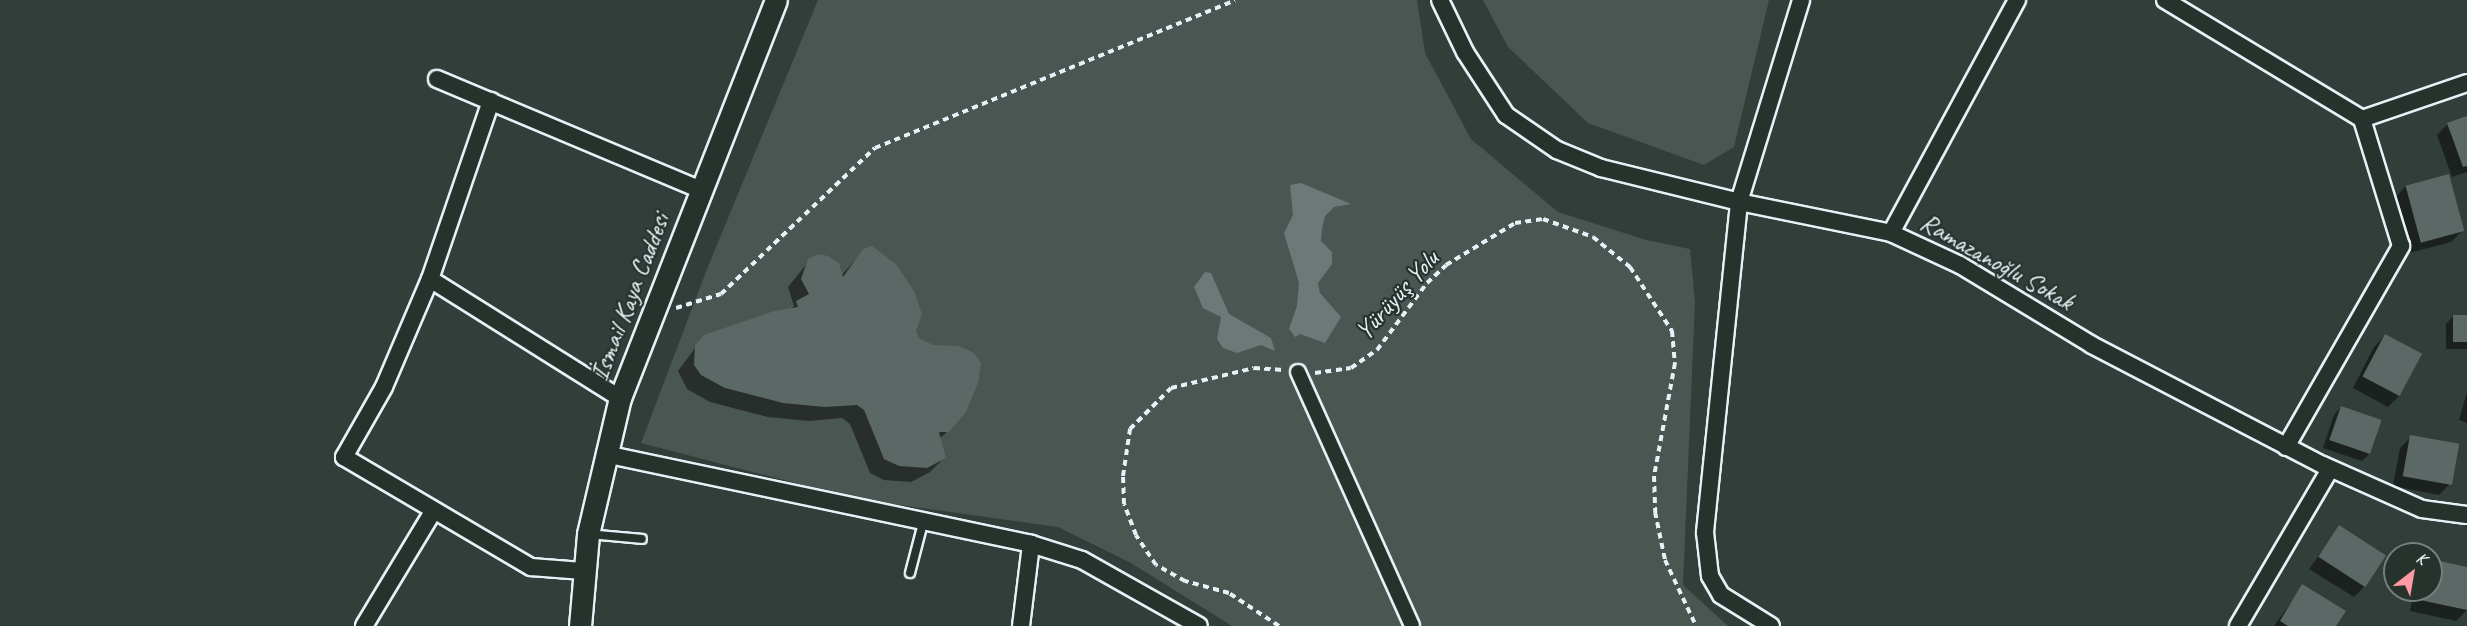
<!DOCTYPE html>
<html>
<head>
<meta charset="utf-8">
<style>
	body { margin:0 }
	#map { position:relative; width:2467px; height:626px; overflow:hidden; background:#323e39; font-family:Caveat,sans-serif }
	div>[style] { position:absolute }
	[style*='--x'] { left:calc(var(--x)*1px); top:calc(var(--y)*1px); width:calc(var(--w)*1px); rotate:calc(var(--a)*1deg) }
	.green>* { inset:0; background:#495651 }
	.water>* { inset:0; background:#6d7978 }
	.shadow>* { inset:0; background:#0007 }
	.building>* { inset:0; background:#5c6865; transform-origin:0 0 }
	.path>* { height:4px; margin-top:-2px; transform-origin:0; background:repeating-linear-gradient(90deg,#e8f1f8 0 6px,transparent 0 10.5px) }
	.roads { filter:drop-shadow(2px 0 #e8f1f8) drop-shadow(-2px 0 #e8f1f8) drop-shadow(0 2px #e8f1f8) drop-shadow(0 -2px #e8f1f8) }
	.service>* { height:8px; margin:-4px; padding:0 4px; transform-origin:4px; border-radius:4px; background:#26332d }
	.pedestrian>* { height:14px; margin:-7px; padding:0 7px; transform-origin:7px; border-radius:7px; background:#26332d }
	.minor>* { height:16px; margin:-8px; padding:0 8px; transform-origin:8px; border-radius:8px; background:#26332d }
	.tertiary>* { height:21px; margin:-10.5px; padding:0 10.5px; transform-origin:10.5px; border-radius:10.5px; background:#26332d }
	span { translate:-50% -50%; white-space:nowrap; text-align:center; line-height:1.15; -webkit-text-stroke:4.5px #26332d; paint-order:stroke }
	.street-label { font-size:26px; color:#e8f1f8 }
	.north { position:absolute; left:2383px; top:542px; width:60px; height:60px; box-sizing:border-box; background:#26332d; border:2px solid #747f7e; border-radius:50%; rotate:31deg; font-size:16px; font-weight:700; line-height:24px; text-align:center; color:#e8f1f8 }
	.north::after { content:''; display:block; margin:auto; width:21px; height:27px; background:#ff9aa2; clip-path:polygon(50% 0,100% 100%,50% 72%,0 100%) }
</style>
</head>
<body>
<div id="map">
	<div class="green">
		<div style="clip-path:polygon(818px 0,1417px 0,1425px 53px,1471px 139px,1558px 212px,1646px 240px,1690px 249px,1695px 302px,1683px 585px,1728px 626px,1232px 626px,1131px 563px,1058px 527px,857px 499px,641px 443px,707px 269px)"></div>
		<div style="clip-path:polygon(1483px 0,1769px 0,1734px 147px,1704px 165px,1588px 123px,1508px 47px)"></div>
	</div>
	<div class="water">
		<div style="clip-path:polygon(1301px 183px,1351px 204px,1334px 207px,1325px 216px,1322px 229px,1321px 241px,1332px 252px,1332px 264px,1318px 283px,1320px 293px,1341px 317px,1325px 343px,1300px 334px,1295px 337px,1289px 329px,1297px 306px,1299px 283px,1284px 233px,1293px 215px,1290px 185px)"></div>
		<div style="clip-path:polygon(1205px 272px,1211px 273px,1229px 314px,1271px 338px,1275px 351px,1261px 345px,1237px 353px,1223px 348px,1217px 339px,1221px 317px,1203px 308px,1194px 287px)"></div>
	</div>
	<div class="shadow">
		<div style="clip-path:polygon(2467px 117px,2467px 172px,2452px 177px,2437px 135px,2448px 124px)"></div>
		<div style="clip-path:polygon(2406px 186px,2462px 231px,2451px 242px,2409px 253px,2395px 198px)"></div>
		<div style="clip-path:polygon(864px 250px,914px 331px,948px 431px,939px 439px,944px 458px,930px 472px,911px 482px,884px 480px,870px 473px,850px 424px,842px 418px,809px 421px,768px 417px,710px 402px,687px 389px,678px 371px,704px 336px,790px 310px,794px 306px,788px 287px,809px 261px,841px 276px)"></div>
		<div style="clip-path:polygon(2453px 316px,2467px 316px,2467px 349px,2446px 349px,2446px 324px)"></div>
		<div style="clip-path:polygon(2385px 336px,2399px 396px,2388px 407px,2353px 388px,2374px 347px)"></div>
		<div style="clip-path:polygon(2467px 392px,2467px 423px,2459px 420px)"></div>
		<div style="clip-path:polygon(2341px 407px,2380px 421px,2369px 454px,2362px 461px,2323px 448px,2334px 415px)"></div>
		<div style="clip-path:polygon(2411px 437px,2450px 484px,2439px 495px,2393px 486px,2400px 448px)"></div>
		<div style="clip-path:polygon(2340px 527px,2365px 586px,2354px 597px,2309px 569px)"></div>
		<div style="clip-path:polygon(2431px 561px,2467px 568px,2467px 610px,2456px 621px,2410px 611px,2414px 590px,2431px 590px)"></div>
		<div style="clip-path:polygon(2303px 586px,2335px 626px,2274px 626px)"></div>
	</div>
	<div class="building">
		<div style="clip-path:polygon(2467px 116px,2467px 166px,2463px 167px,2447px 123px)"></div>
		<div style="left:2449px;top:174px;width:59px;height:45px;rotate:75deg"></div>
		<div style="clip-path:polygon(872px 246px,896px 264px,914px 291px,922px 314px,916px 331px,919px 338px,933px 345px,959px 346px,974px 353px,981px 363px,978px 383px,966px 412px,949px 432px,939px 432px,946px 458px,927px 468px,899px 466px,884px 459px,864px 410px,857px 405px,825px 407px,783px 403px,725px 388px,701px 375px,694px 365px,695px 345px,704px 335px,774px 311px,798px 307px,796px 301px,809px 294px,801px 279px,808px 259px,818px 254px,828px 256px,839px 263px,843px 277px,863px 249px)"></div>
		<div style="left:2453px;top:315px;width:14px;height:27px"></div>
		<div style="left:2385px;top:334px;width:42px;height:48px;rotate:28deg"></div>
		<div style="left:2341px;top:406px;width:43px;height:36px;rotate:19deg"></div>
		<div style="left:2410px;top:435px;width:50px;height:42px;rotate:10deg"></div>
		<div style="left:2339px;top:525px;width:56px;height:38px;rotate:33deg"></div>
		<div style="clip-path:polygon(2431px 559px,2467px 567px,2467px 610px,2420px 600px,2422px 590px,2431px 590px)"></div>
		<div style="clip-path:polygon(2302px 584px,2346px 611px,2336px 626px,2288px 626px,2280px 621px)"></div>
	</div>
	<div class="path">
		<div style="--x:676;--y:308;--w:47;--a:-17.3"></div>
		<div style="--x:721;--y:294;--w:212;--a:-43.5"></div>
		<div style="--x:875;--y:148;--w:389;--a:-22.3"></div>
		<div style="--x:1315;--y:373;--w:36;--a:-8"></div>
		<div style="--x:1351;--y:368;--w:32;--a:-35"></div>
		<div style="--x:1377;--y:350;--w:84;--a:-53.3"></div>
		<div style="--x:1427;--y:283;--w:26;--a:-43"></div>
		<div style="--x:1446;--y:265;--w:81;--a:-31.3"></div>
		<div style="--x:1515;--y:223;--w:28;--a:-8"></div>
		<div style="--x:1543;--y:219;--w:53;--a:19.8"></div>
		<div style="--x:1593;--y:237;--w:48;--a:39"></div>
		<div style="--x:1630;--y:267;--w:77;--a:56.7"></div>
		<div style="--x:1672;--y:331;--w:32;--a:85"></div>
		<div style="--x:1675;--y:363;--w:115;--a:100.5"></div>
		<div style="--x:1654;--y:476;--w:36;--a:88"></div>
		<div style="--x:1655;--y:512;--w:49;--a:78.2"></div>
		<div style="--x:1665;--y:560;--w:73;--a:64.8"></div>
		<div style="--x:1279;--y:626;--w:60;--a:-146.6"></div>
		<div style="--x:1229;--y:593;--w:46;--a:-164.7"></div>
		<div style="--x:1185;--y:581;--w:33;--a:-151"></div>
		<div style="--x:1156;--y:565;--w:36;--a:-124"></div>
		<div style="--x:1136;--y:535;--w:33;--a:-111"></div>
		<div style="--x:1124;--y:504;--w:28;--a:-92"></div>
		<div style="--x:1123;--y:476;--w:48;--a:-81.5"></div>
		<div style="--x:1130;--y:429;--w:58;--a:-45"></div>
		<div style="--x:1171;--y:388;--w:85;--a:-13.5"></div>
		<div style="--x:1254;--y:368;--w:29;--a:4"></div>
	</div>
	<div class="roads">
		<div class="service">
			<div style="--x:588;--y:534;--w:54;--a:5.3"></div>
			<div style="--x:910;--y:573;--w:52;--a:-75.4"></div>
		</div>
		<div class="pedestrian">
			<div style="--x:1298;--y:372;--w:278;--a:65.8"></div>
		</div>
		<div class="minor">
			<div style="--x:1440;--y:0;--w:58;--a:64.3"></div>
			<div style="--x:1465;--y:52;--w:75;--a:56.9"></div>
			<div style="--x:1506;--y:115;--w:62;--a:34.5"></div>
			<div style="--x:1557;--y:150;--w:48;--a:22.2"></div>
			<div style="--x:1601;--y:168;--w:142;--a:13.8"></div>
			<div style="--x:1739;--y:202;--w:155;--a:11.5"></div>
			<div style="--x:1891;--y:233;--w:76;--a:24.9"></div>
			<div style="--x:1960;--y:265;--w:154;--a:31.2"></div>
			<div style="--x:2092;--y:345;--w:260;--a:27.5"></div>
			<div style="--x:2323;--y:465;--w:108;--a:24"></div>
			<div style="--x:2422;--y:509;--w:45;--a:7.6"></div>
			<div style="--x:2165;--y:0;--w:230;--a:31.1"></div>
			<div style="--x:437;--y:79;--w:286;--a:22.8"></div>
			<div style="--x:491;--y:101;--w:188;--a:108.9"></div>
			<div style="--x:430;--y:279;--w:117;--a:113.1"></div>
			<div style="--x:384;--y:387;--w:81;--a:119.7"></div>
			<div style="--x:344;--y:457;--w:217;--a:30.5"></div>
			<div style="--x:531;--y:567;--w:52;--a:4.4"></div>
			<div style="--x:2362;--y:119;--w:111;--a:-18.9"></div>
			<div style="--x:1891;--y:233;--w:265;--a:-61.6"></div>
			<div style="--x:430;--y:279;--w:224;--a:32.1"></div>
			<div style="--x:2286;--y:447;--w:232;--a:-60.2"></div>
			<div style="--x:2401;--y:246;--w:133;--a:-107.1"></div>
			<div style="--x:605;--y:454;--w:435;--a:11.9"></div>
			<div style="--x:1031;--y:544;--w:53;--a:17.4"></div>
			<div style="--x:1082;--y:560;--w:134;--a:29.4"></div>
			<div style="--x:364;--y:626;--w:135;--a:-58.9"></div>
			<div style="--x:1021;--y:626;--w:83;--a:-83"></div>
			<div style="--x:1771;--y:626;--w:59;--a:-148.2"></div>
			<div style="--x:1721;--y:595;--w:22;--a:-120"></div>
			<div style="--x:1710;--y:576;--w:44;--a:-96.5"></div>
			<div style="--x:1705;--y:532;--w:332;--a:-84.1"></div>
			<div style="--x:1739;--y:202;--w:211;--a:-72.9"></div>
			<div style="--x:2238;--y:626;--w:182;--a:-59.6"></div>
		</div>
		<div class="tertiary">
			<div style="--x:580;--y:626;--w:92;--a:-85"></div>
			<div style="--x:588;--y:534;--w:140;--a:-76.8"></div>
			<div style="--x:620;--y:398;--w:427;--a:-68.6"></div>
		</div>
	</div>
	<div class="street-label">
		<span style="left:1997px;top:262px;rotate:29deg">Ramazanoğlu Sokak</span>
		<span style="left:1397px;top:295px;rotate:-48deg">Yürüyüş Yolu</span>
		<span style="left:630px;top:297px;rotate:-69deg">İsmail Kaya Caddesi</span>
	</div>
	<div class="north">K</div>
</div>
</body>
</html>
